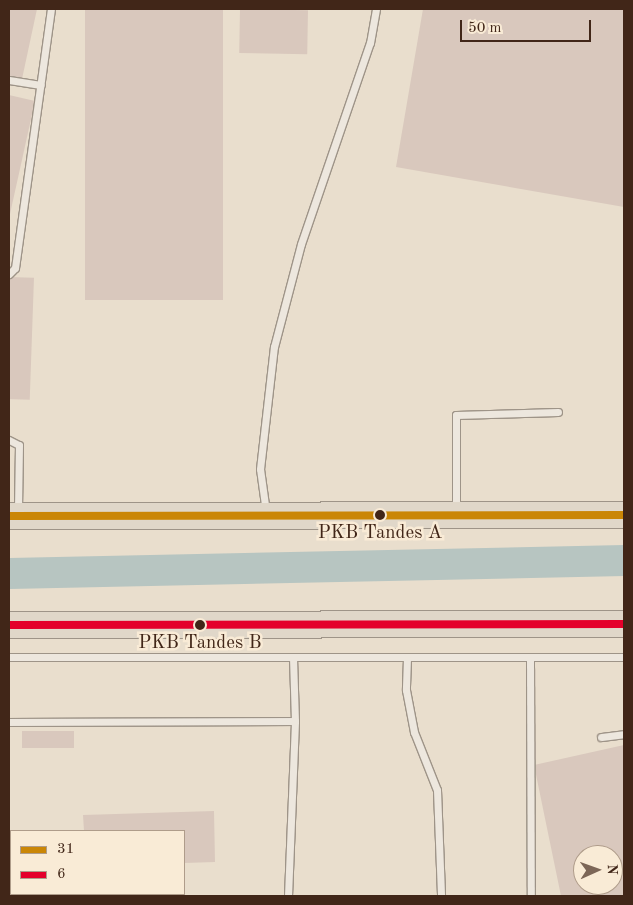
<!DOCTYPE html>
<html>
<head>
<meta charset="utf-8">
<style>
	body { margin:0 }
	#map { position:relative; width:633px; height:905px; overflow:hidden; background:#e9decd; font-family:"Old Standard TT",serif }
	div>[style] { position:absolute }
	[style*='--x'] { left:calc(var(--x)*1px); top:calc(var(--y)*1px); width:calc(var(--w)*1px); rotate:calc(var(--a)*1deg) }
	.river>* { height:31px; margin:-15.5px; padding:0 15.5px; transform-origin:15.5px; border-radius:15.5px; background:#b7c5c1 }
	.building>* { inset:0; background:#d9c8bd; transform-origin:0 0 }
	.roads { filter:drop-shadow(1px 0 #9e9488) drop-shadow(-1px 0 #9e9488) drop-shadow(0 1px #9e9488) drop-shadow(0 -1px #9e9488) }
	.lane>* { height:7px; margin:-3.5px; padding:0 3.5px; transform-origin:3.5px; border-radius:3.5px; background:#ede7de }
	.highway>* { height:26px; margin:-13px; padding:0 13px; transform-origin:13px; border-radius:13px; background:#e0d7c9 }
	.bus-1>* { height:8px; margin:-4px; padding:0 4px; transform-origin:4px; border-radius:4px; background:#ca8606 }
	.bus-2>* { height:8px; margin:-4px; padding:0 4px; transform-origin:4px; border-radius:4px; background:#e4002b }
	.dots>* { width:14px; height:14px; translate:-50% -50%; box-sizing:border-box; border:2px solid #f9ebd6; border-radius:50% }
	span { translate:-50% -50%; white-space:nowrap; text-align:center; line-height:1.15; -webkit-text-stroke:5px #f9ebd6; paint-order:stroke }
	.bus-label { font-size:19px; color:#412618 }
	.frame { position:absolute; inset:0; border:10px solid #412618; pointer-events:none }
	.legend { position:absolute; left:10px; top:830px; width:175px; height:65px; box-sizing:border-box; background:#f9ebd6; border:1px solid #af9c8a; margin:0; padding:6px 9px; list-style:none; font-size:15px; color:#412618 }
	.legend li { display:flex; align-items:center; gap:10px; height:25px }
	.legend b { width:25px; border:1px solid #af9c8a }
	.north { position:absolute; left:573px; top:845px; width:50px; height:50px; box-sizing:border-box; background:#f9ebd6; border:1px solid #af9c8a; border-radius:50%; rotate:88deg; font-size:14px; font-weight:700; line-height:20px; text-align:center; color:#412618 }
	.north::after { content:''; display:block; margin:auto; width:18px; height:22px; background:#7c6657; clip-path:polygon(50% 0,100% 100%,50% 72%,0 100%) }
	.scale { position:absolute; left:460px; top:20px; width:131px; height:22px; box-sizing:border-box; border:2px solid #412618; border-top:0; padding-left:6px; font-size:15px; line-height:18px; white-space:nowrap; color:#412618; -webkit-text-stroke:4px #f9ebd6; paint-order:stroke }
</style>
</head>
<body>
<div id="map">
	<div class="river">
		<div style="--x:9;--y:573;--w:615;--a:-1.21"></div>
	</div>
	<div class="building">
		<div style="clip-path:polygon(9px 9px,37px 9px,22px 79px,9px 76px)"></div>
		<div style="left:85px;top:9px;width:138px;height:291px"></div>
		<div style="left:240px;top:9px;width:68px;height:44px;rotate:1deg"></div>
		<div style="clip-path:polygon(423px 9px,624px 9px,624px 207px,396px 167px)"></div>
		<div style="clip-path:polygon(9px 95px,35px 101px,10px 214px,9px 213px)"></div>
		<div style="left:9px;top:277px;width:25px;height:122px;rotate:2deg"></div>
		<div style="left:74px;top:731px;width:17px;height:52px;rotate:90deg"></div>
		<div style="clip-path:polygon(evenodd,624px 745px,624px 896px,561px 896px,534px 765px,624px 745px,583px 855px,613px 855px,613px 885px,583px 885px,583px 855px)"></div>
		<div style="clip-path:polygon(214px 811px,215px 862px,184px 863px,184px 831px,84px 831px,83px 815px)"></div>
	</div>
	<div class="roads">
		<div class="lane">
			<div style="--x:9;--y:80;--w:32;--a:9"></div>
			<div style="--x:9;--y:274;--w:8;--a:-45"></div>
			<div style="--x:15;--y:268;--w:261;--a:-82.1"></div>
			<div style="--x:9;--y:440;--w:11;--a:27"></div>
			<div style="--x:19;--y:445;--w:66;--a:90.9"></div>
			<div style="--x:456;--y:510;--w:95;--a:-90"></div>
			<div style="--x:456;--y:415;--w:102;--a:-1.7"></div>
			<div style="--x:266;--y:512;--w:43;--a:-97.9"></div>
			<div style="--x:260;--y:469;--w:123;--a:-83.5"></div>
			<div style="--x:274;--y:347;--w:106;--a:-75.3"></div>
			<div style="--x:301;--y:244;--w:213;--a:-71.1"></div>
			<div style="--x:370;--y:43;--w:35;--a:-80"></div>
			<div style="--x:9;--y:657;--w:615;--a:0"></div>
			<div style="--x:407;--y:658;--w:32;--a:92"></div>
			<div style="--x:406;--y:690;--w:43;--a:79.2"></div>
			<div style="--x:414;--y:732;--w:62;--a:68.4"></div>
			<div style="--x:437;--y:790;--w:106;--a:87.8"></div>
			<div style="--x:530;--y:658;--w:238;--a:89.8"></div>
			<div style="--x:9;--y:722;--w:286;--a:-0.2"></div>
			<div style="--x:601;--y:737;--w:23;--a:-7"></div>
			<div style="--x:9;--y:879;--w:4;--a:56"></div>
			<div style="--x:21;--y:894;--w:3;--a:45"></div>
			<div style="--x:288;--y:896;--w:175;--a:-87.7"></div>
			<div style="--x:295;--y:721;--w:63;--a:-91.8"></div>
		</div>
		<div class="highway">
			<div style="--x:9;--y:516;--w:615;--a:-0.09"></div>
			<div style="--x:9;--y:625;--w:615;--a:-0.09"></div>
		</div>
	</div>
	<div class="bus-1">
		<div style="--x:9;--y:516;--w:615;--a:-0.09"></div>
	</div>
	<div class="bus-2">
		<div style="--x:9;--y:625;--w:615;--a:-0.09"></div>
	</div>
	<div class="dots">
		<div style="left:380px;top:515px;background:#412618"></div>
		<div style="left:200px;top:625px;background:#412618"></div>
	</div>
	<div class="bus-label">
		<span style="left:380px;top:534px">PKB Tandes A</span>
		<span style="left:200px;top:644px">PKB Tandes B</span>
	</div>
	<div class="frame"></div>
	<ul class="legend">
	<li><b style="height:6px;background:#ca8606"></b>31</li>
	<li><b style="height:6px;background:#e4002b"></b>6</li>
	</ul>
	<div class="north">N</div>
	<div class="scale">50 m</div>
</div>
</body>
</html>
